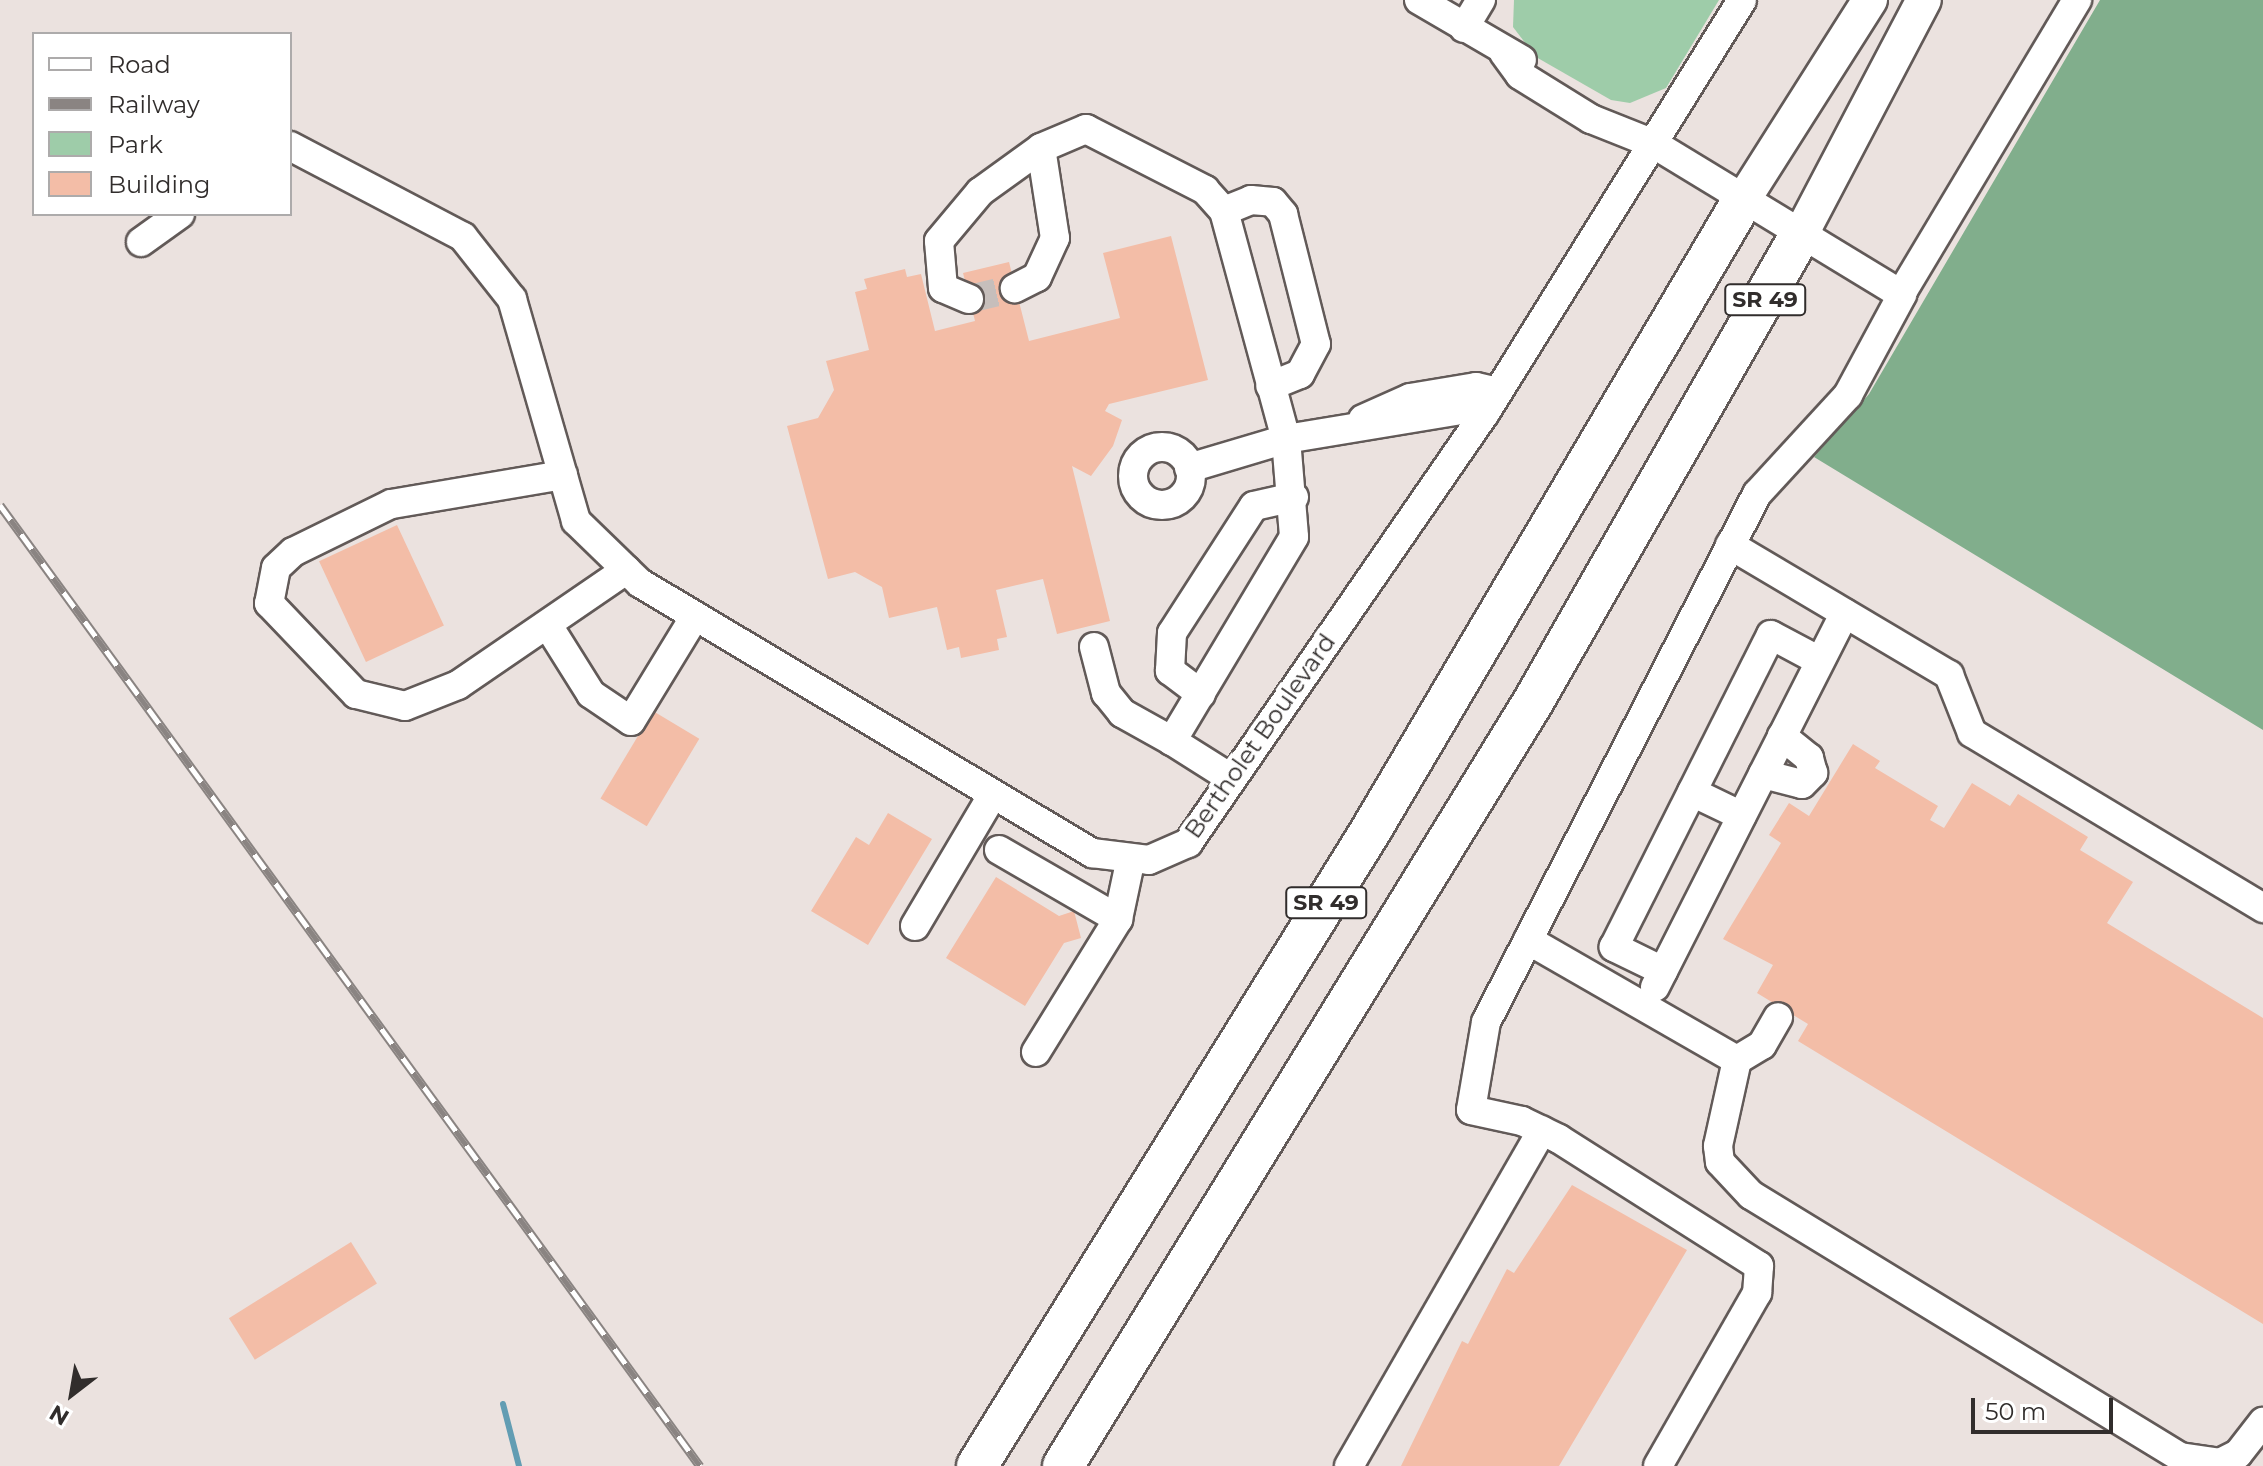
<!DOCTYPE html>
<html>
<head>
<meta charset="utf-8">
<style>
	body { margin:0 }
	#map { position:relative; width:2263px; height:1466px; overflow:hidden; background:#ebe2df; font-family:Montserrat,sans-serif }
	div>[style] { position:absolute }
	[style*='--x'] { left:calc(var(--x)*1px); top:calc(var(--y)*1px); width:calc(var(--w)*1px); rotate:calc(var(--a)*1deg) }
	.green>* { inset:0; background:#9ecca9 }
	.forest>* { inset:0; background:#81ae8c }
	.stream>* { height:6px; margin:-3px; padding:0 3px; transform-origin:3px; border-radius:3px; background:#629db3 }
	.building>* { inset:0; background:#f3bda7; transform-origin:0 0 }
	.minor-tunnel>* { height:28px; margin-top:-14px; transform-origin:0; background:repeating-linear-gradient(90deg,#c6bebb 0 28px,transparent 0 42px) }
	.roads { filter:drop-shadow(2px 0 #625a58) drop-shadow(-2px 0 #625a58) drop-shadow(0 2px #625a58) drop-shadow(0 -2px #625a58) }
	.minor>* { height:28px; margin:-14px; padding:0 14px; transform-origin:14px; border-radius:14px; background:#fff }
	.minor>.ring { margin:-14px; padding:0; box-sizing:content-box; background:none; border:28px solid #fff; border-radius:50% }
	.major>* { height:34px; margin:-17px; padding:0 17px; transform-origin:17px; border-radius:17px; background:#fff }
	.highway>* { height:40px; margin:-20px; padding:0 20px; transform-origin:20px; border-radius:20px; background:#fff }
	.rail>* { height:9px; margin-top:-4.5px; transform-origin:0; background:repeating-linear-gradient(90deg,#fff 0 18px,#8a8482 0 36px); box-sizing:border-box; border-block:2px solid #8a8482 }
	span { translate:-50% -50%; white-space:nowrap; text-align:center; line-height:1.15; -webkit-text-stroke:8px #fff; paint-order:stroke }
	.shield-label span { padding:2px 6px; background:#fff; border:2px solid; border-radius:6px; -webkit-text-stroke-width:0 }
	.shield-label { font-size:22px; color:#312d2c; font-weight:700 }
	.street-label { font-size:24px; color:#312d2c }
	.legend { position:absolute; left:32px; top:32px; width:260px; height:184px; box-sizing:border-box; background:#fff; border:2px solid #adabab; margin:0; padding:10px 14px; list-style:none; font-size:24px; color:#312d2c }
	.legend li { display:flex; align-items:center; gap:16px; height:40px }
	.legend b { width:40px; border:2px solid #adabab }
	.north { position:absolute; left:32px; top:1354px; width:80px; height:80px; -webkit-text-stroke:6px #fff; paint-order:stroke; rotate:211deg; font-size:22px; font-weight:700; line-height:32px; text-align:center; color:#312d2c }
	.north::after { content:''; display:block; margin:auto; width:28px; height:36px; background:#312d2c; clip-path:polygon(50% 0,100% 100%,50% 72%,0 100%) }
	.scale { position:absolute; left:1971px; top:1398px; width:142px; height:36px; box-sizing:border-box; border:4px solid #312d2c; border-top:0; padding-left:10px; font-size:24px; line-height:28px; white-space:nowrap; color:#312d2c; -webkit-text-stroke:6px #fff; paint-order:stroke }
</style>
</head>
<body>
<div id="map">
	<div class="green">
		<div style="clip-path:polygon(1514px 0,1719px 0,1666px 88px,1630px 103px,1611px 100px,1536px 57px,1513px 27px)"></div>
	</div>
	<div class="forest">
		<div style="clip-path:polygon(2100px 0,2263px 0,2263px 730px,1814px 457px,1869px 394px)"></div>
	</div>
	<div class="stream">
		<div style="--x:503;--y:1404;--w:64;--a:75.5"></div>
	</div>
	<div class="building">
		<div style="clip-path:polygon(1171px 236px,1208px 380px,1109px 404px,1105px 411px,1122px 420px,1113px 446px,1091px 476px,1072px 466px,1110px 621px,1057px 634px,1043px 579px,996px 590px,1007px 637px,997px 639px,999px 650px,961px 658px,959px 647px,947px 650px,937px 607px,889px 618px,882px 587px,855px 572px,828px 579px,787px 426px,818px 418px,834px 390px,826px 361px,869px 350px,855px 292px,867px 289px,864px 279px,905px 269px,907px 277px,921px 274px,935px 331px,975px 321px,963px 273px,1009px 262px,1029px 341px,1120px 318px,1103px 253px)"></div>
		<div style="left:397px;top:525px;width:111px;height:86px;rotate:65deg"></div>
		<div style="left:653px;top:711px;width:54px;height:102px;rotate:31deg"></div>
		<div style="clip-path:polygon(1853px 744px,1880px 761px,1875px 768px,1938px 806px,1930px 820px,1944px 828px,1972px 783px,2010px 806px,2018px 794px,2088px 837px,2080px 850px,2133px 882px,2107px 923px,2263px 1018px,2263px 1324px,1798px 1041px,1808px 1024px,1757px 993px,1773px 965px,1723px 939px,1781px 843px,1769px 835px,1789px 803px,1809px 816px)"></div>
		<div style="clip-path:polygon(888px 813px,932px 839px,868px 945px,811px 911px,856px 837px,869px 845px)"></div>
		<div style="clip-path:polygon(996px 877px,1059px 916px,1074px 911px,1081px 938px,1064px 943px,1025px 1006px,946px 958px)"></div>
		<div style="clip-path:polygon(1572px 1185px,1687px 1250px,1559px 1466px,1401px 1466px,1462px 1341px,1468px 1344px,1507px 1269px,1514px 1273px)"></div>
		<div style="left:351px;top:1242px;width:49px;height:144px;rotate:58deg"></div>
	</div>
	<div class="minor-tunnel">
		<div style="--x:969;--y:299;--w:47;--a:-13.4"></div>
	</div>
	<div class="roads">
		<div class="minor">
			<div style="--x:1419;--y:0;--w:119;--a:30.2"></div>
			<div style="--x:1464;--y:28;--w:33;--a:-59"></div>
			<div style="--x:1504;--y:53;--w:27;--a:54"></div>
			<div style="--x:1520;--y:75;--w:84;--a:31.8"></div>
			<div style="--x:1591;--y:119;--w:68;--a:21.6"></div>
			<div style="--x:1654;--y:144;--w:290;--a:31.3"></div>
			<div style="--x:1902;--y:295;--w:114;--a:118.4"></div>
			<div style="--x:1848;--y:395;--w:134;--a:132.6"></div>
			<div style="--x:1757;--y:494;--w:593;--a:117.17"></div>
			<div style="--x:1486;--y:1022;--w:89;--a:99.7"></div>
			<div style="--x:1471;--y:1110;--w:52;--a:12.2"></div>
			<div style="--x:1522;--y:1121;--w:41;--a:25.9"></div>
			<div style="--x:1559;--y:1139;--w:237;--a:32.4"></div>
			<div style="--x:1759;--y:1266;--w:27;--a:94"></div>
			<div style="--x:1757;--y:1293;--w:199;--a:119.8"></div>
			<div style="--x:290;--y:146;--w:195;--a:27.7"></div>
			<div style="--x:463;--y:237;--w:79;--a:51.7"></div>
			<div style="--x:512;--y:299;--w:231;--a:73.9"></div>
			<div style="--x:576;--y:521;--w:89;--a:44.1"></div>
			<div style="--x:640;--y:583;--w:527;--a:30.85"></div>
			<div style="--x:1092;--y:853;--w:57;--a:7"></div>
			<div style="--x:1149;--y:860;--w:43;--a:-23.6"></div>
			<div style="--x:1188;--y:843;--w:523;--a:-55.37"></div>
			<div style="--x:1485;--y:413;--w:486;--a:-58.1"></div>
			<div style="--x:1041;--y:148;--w:49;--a:-22.9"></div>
			<div style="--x:1086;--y:129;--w:134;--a:27.1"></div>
			<div style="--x:1205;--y:190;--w:28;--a:48"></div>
			<div style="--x:1224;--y:211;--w:236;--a:74.8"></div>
			<div style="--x:1286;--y:439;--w:190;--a:-9.4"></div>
			<div style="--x:1473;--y:408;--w:13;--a:23"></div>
			<div style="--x:1224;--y:211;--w:29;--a:-22"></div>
			<div style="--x:1251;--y:200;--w:22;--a:5"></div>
			<div style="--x:1273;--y:202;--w:16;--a:50"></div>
			<div style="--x:1283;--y:214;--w:134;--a:75.8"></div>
			<div style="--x:1316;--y:344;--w:34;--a:118"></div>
			<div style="--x:1300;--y:374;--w:32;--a:158"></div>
			<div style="--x:141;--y:242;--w:48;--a:-35.7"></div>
			<div style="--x:1901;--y:294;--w:343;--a:-59.1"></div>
			<div style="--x:969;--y:299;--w:28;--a:-157"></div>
			<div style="--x:943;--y:288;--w:47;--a:-94.9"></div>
			<div style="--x:939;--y:241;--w:64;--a:-50.1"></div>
			<div style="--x:980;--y:192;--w:75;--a:-35.8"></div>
			<div style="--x:1041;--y:148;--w:91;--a:81.2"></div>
			<div style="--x:1055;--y:238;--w:43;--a:114.8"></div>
			<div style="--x:1037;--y:277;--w:25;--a:153"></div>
			<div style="--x:1363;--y:419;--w:51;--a:-24.1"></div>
			<div style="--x:1410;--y:398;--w:67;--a:-9.5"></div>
			<div style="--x:1476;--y:387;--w:22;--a:13"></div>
			<div class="ring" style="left:1133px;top:447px;width:30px;height:30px"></div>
			<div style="--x:1189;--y:468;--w:101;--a:-16.6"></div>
			<div style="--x:1286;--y:439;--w:98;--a:85.3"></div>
			<div style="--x:1294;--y:537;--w:238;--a:120.9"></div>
			<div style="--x:1172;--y:741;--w:71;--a:32.3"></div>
			<div style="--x:563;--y:475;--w:174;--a:170.4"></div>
			<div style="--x:391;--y:504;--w:109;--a:153.9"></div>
			<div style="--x:293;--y:552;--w:23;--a:137"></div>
			<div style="--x:276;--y:568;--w:36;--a:101"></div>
			<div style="--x:269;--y:603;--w:126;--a:46.3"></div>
			<div style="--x:356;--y:694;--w:50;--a:13.8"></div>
			<div style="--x:405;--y:706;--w:57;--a:-21.6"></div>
			<div style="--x:458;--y:685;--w:204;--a:-34.4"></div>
			<div style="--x:1730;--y:545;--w:255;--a:30.7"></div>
			<div style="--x:1949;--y:675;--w:62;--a:68.4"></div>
			<div style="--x:1972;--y:733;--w:340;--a:31"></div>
			<div style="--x:549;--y:627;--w:79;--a:57.9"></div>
			<div style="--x:591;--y:694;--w:48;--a:34"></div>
			<div style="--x:631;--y:721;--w:123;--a:-58.6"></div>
			<div style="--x:1094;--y:647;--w:48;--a:75.4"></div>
			<div style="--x:1106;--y:693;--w:26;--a:51"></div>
			<div style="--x:1122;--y:713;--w:57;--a:29.2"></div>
			<div style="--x:1201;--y:694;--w:39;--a:-143"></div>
			<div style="--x:1170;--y:671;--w:38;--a:-87"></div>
			<div style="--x:1172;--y:633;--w:151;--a:-57.2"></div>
			<div style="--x:1254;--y:506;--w:41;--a:-12.7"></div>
			<div style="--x:1763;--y:774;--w:40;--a:14.4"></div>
			<div style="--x:1802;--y:784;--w:16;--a:-45"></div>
			<div style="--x:1813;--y:773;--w:16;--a:-105"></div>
			<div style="--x:1809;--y:758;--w:35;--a:-141"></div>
			<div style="--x:1692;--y:792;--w:55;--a:25.6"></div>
			<div style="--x:999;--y:850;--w:138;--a:30.1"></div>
			<div style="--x:915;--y:926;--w:153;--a:-59.4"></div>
			<div style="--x:1528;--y:940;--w:241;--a:29.9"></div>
			<div style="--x:1737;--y:1060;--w:88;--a:102.5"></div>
			<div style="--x:1718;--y:1146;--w:16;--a:83"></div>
			<div style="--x:1720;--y:1162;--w:45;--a:46.8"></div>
			<div style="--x:1751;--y:1195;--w:503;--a:31.41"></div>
			<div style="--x:2180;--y:1457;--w:40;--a:8.5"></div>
			<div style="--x:2220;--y:1463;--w:20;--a:-27"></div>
			<div style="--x:2238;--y:1454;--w:41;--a:-52"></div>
			<div style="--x:1663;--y:971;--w:55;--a:-153.9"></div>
			<div style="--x:1614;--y:947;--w:349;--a:-63.3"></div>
			<div style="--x:1771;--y:635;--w:55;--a:28"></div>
			<div style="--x:1655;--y:987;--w:419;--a:-63.1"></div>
			<div style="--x:1036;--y:1052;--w:156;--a:-58.3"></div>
			<div style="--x:1118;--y:919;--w:62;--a:-78"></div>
			<div style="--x:1737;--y:1060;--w:29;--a:-31"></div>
			<div style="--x:1762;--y:1045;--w:32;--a:-60"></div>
			<div style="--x:1349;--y:1466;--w:387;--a:-60.1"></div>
		</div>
		<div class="major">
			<div style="--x:1743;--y:200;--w:237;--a:-57.6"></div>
			<div style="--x:1802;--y:232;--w:262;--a:-62.3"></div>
		</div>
		<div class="highway">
			<div style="--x:977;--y:1466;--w:748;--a:-58.22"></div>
			<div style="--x:1371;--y:830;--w:732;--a:-59.44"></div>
			<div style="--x:1063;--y:1466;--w:897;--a:-58.4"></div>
			<div style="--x:1533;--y:702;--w:542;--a:-60.22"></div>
		</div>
	</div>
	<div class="rail">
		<div style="--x:0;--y:505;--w:1189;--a:53.93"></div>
	</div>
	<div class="shield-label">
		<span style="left:1765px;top:300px">SR 49</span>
		<span style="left:1326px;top:903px">SR 49</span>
	</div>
	<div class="street-label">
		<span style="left:1260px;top:736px;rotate:-55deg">Bertholet Boulevard</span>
	</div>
	<ul class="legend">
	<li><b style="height:10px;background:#fff"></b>Road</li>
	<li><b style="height:10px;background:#8a8482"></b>Railway</li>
	<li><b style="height:22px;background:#9ecca9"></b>Park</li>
	<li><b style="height:22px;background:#f3bda7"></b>Building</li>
	</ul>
	<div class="north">N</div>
	<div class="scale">50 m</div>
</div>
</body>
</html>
